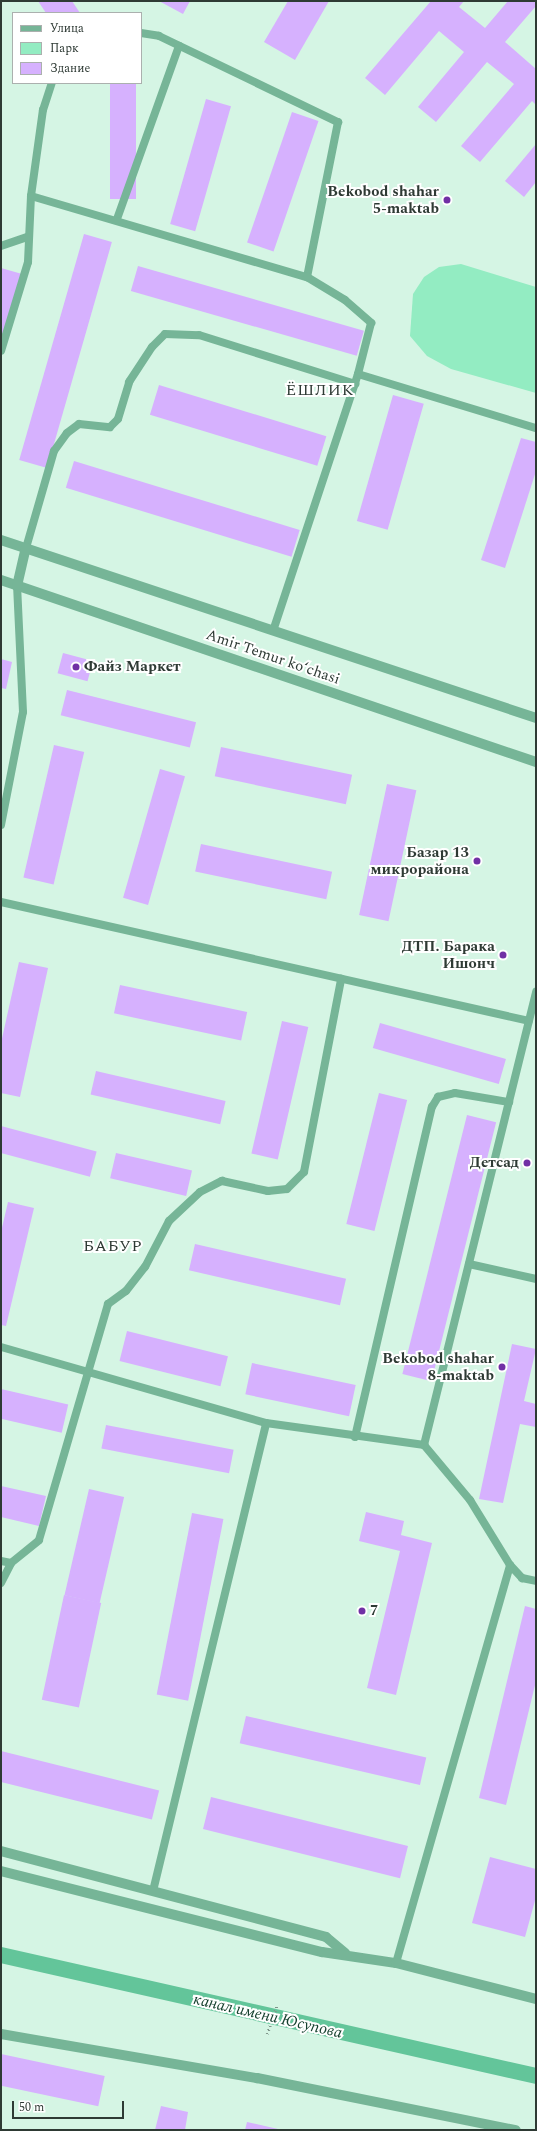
<!DOCTYPE html>
<html>
<head>
<meta charset="utf-8">
<style>
	body { margin:0 }
	#map { position:relative; width:537px; height:2131px; overflow:hidden; background:#d5f5e4; font-family:Spectral,serif }
	div>[style] { position:absolute }
	[style*='--x'] { left:calc(var(--x)*1px); top:calc(var(--y)*1px); width:calc(var(--w)*1px); rotate:calc(var(--a)*1deg) }
	.green>* { inset:0; background:#93ecc2 }
	.canal>* { height:16px; margin:-8px; padding:0 8px; transform-origin:8px; border-radius:8px; background:#63c59a }
	.building>* { inset:0; background:#d6b1fe; transform-origin:0 0 }
	.path>* { height:2.5px; margin-top:-1.25px; transform-origin:0; background:repeating-linear-gradient(90deg,#7f958a 0 1px,transparent 0 4px) }
	.service>* { height:8px; margin:-4px; padding:0 4px; transform-origin:4px; border-radius:4px; background:#76b597 }
	.minor>* { height:10px; margin:-5px; padding:0 5px; transform-origin:5px; border-radius:5px; background:#76b597 }
	.tertiary>* { height:10px; margin:-5px; padding:0 5px; transform-origin:5px; border-radius:5px; background:#76b597 }
	.dots>* { width:11px; height:11px; translate:-50% -50%; box-sizing:border-box; border:2px solid #fff; border-radius:50% }
	span { translate:-50% -50%; white-space:nowrap; text-align:center; line-height:1.15; -webkit-text-stroke:4px #fff; paint-order:stroke }
	.poi-label { font-size:15px; color:#2e3a34; font-weight:700 }
	.right { translate:-100% -50%; text-align:right }
	.left { translate:0 -50%; text-align:left }
	.street-label { font-size:15px; color:#2e3a34 }
	.neighbourhood-label { font-size:16px; color:#2e3a34; letter-spacing:1px }
	.water-label { font-size:16px; color:#15402e; font-style:italic }
	.frame { position:absolute; inset:0; border:2px solid #2e3a34; pointer-events:none }
	.legend { position:absolute; left:12px; top:12px; width:130px; height:72px; box-sizing:border-box; background:#fff; border:1px solid #abb0ae; margin:0; padding:5px 7px; list-style:none; font-size:12px; color:#2e3a34 }
	.legend li { display:flex; align-items:center; gap:8px; height:20px }
	.legend b { width:20px; border:1px solid #abb0ae }
	.scale { position:absolute; left:12px; top:2101px; width:112px; height:18px; box-sizing:border-box; border:2px solid #2e3a34; border-top:0; padding-left:5px; font-size:12px; line-height:14px; white-space:nowrap; color:#2e3a34; -webkit-text-stroke:3px #fff; paint-order:stroke }
</style>
</head>
<body>
<div id="map">
	<div class="green">
		<div style="clip-path:polygon(461px 264px,536px 287px,536px 393px,451px 369px,427px 356px,410px 336px,413px 294px,424px 277px,439px 267px)"></div>
	</div>
	<div class="canal">
		<div style="--x:1;--y:1955;--w:549;--a:12.74"></div>
	</div>
	<div class="building">
		<div style="clip-path:polygon(38px 1px,72px 1px,80px 13px,46px 13px)"></div>
		<div style="clip-path:polygon(159px 1px,190px 1px,183px 14px)"></div>
		<div style="clip-path:polygon(288px 1px,329px 1px,295px 60px,264px 42px)"></div>
		<div style="clip-path:polygon(431px 1px,464px 1px,459px 7px,485px 28px,508px 1px,536px 1px,536px 6px,505px 42px,536px 69px,536px 105px,532px 101px,480px 162px,461px 146px,514px 84px,487px 62px,436px 122px,418px 107px,464px 52px,439px 31px,385px 95px,365px 78px)"></div>
		<div style="left:110px;top:83px;width:26px;height:116px"></div>
		<div style="left:206px;top:99px;width:26px;height:130px;rotate:16deg"></div>
		<div style="left:292px;top:112px;width:28px;height:138px;rotate:19deg"></div>
		<div style="clip-path:polygon(536px 144px,536px 182px,524px 197px,505px 181px)"></div>
		<div style="left:84px;top:234px;width:29px;height:235px;rotate:16deg"></div>
		<div style="left:138px;top:266px;width:235px;height:26px;rotate:16deg"></div>
		<div style="clip-path:polygon(1px 268px,22px 274px,1px 340px)"></div>
		<div style="left:159px;top:385px;width:175px;height:31px;rotate:17deg"></div>
		<div style="left:393px;top:395px;width:32px;height:131px;rotate:16deg"></div>
		<div style="clip-path:polygon(521px 438px,536px 442px,536px 471px,505px 568px,481px 560px)"></div>
		<div style="left:74px;top:461px;width:236px;height:28px;rotate:17deg"></div>
		<div style="left:63px;top:653px;width:31px;height:21px;rotate:15deg"></div>
		<div style="clip-path:polygon(1px 659px,12px 662px,6px 689px,1px 688px)"></div>
		<div style="left:67px;top:690px;width:133px;height:26px;rotate:14deg"></div>
		<div style="left:54px;top:745px;width:31px;height:136px;rotate:13deg"></div>
		<div style="left:221px;top:747px;width:134px;height:30px;rotate:12deg"></div>
		<div style="left:160px;top:769px;width:26px;height:134px;rotate:16deg"></div>
		<div style="left:387px;top:784px;width:30px;height:134px;rotate:12deg"></div>
		<div style="left:201px;top:844px;width:134px;height:28px;rotate:12deg"></div>
		<div style="clip-path:polygon(19px 962px,48px 968px,20px 1097px,1px 1093px,1px 1043px)"></div>
		<div style="left:120px;top:985px;width:130px;height:29px;rotate:12deg"></div>
		<div style="left:282px;top:1021px;width:27px;height:136px;rotate:13deg"></div>
		<div style="left:380px;top:1023px;width:131px;height:26px;rotate:16deg"></div>
		<div style="left:96px;top:1071px;width:133px;height:24px;rotate:13deg"></div>
		<div style="left:379px;top:1093px;width:29px;height:135px;rotate:14deg"></div>
		<div style="left:467px;top:1115px;width:30px;height:267px;rotate:14deg"></div>
		<div style="left:1px;top:1126px;width:99px;height:26px;rotate:15deg"></div>
		<div style="left:116px;top:1153px;width:78px;height:26px;rotate:13deg"></div>
		<div style="clip-path:polygon(8px 1202px,34px 1208px,6px 1326px,1px 1325px,1px 1232px)"></div>
		<div style="left:195px;top:1244px;width:155px;height:27px;rotate:13deg"></div>
		<div style="left:127px;top:1331px;width:104px;height:31px;rotate:14deg"></div>
		<div style="clip-path:polygon(512px 1344px,536px 1349px,524px 1401px,536px 1404px,536px 1427px,520px 1424px,503px 1503px,479px 1499px)"></div>
		<div style="left:252px;top:1363px;width:106px;height:32px;rotate:12deg"></div>
		<div style="left:1px;top:1389px;width:69px;height:29px;rotate:13deg"></div>
		<div style="left:106px;top:1425px;width:130px;height:24px;rotate:11deg"></div>
		<div style="clip-path:polygon(1px 1486px,46px 1496px,39px 1526px,1px 1517px)"></div>
		<div style="left:89px;top:1489px;width:36px;height:109px;rotate:13deg"></div>
		<div style="clip-path:polygon(366px 1512px,404px 1521px,401px 1535px,432px 1543px,396px 1695px,367px 1688px,400px 1551px,359px 1541px)"></div>
		<div style="left:192px;top:1513px;width:32px;height:185px;rotate:11deg"></div>
		<div style="left:64px;top:1595px;width:38px;height:107px;rotate:12deg"></div>
		<div style="clip-path:polygon(525px 1606px,536px 1609px,536px 1681px,506px 1805px,479px 1798px)"></div>
		<div style="left:246px;top:1716px;width:185px;height:28px;rotate:13deg"></div>
		<div style="left:1px;top:1751px;width:163px;height:30px;rotate:14deg"></div>
		<div style="left:211px;top:1797px;width:203px;height:33px;rotate:14deg"></div>
		<div style="clip-path:polygon(490px 1857px,536px 1869px,536px 1897px,525px 1937px,472px 1923px)"></div>
		<div style="left:1px;top:2054px;width:106px;height:31px;rotate:12deg"></div>
		<div style="clip-path:polygon(161px 2106px,188px 2112px,185px 2130px,155px 2130px)"></div>
		<div style="clip-path:polygon(247px 2122px,278px 2129px,278px 2130px,245px 2130px)"></div>
	</div>
	<div class="path">
		<div style="--x:267;--y:2034;--w:31;--a:-71"></div>
	</div>
	<div class="service">
		<div style="--x:141;--y:33;--w:18;--a:9"></div>
		<div style="--x:159;--y:36;--w:199;--a:25.7"></div>
		<div style="--x:338;--y:122;--w:158;--a:101.3"></div>
		<div style="--x:31;--y:196;--w:87;--a:-82.1"></div>
		<div style="--x:43;--y:110;--w:28;--a:-72"></div>
		<div style="--x:117;--y:219;--w:184;--a:-70.3"></div>
		<div style="--x:1;--y:246;--w:28;--a:-19"></div>
		<div style="--x:1;--y:351;--w:93;--a:-73.1"></div>
		<div style="--x:28;--y:262;--w:66;--a:-87.4"></div>
		<div style="--x:31;--y:196;--w:288;--a:16.4"></div>
		<div style="--x:307;--y:277;--w:44;--a:31.2"></div>
		<div style="--x:345;--y:300;--w:35;--a:41"></div>
		<div style="--x:371;--y:323;--w:53;--a:104.3"></div>
		<div style="--x:26;--y:548;--w:101;--a:-73.9"></div>
		<div style="--x:54;--y:451;--w:22;--a:-54"></div>
		<div style="--x:67;--y:433;--w:15;--a:-37"></div>
		<div style="--x:79;--y:424;--w:31;--a:6"></div>
		<div style="--x:110;--y:427;--w:11;--a:-45"></div>
		<div style="--x:118;--y:419;--w:39;--a:-73"></div>
		<div style="--x:129;--y:382;--w:42;--a:-56.7"></div>
		<div style="--x:152;--y:347;--w:18;--a:-45"></div>
		<div style="--x:165;--y:334;--w:34;--a:2"></div>
		<div style="--x:199;--y:335;--w:164;--a:17.4"></div>
		<div style="--x:273;--y:631;--w:271;--a:-71.7"></div>
		<div style="--x:358;--y:374;--w:186;--a:16.9"></div>
		<div style="--x:1;--y:825;--w:115;--a:-79"></div>
		<div style="--x:23;--y:712;--w:126;--a:-92.7"></div>
		<div style="--x:1;--y:902;--w:541;--a:12.7"></div>
		<div style="--x:469;--y:1264;--w:69;--a:12.6"></div>
		<div style="--x:1;--y:1347;--w:276;--a:16"></div>
		<div style="--x:355;--y:1437;--w:339;--a:-76.9"></div>
		<div style="--x:432;--y:1107;--w:12;--a:-59"></div>
		<div style="--x:438;--y:1097;--w:17;--a:-13"></div>
		<div style="--x:455;--y:1093;--w:55;--a:9.5"></div>
		<div style="--x:424;--y:1445;--w:467;--a:-76.1"></div>
		<div style="--x:1;--y:1561;--w:10;--a:11"></div>
		<div style="--x:1;--y:1583;--w:22;--a:-63"></div>
		<div style="--x:11;--y:1563;--w:36;--a:-39"></div>
		<div style="--x:39;--y:1540;--w:246;--a:-73.7"></div>
		<div style="--x:108;--y:1304;--w:22;--a:-36"></div>
		<div style="--x:126;--y:1291;--w:31;--a:-52"></div>
		<div style="--x:145;--y:1267;--w:52;--a:-62.4"></div>
		<div style="--x:169;--y:1221;--w:42;--a:-43.1"></div>
		<div style="--x:200;--y:1192;--w:25;--a:-27"></div>
		<div style="--x:222;--y:1181;--w:47;--a:12.3"></div>
		<div style="--x:268;--y:1191;--w:19;--a:-6"></div>
		<div style="--x:287;--y:1189;--w:24;--a:-45"></div>
		<div style="--x:304;--y:1172;--w:197;--a:-79.1"></div>
		<div style="--x:153;--y:1891;--w:481;--a:-76.4"></div>
		<div style="--x:266;--y:1423;--w:160;--a:7.9"></div>
		<div style="--x:424;--y:1445;--w:72;--a:50.1"></div>
		<div style="--x:470;--y:1500;--w:76;--a:58.4"></div>
		<div style="--x:510;--y:1565;--w:18;--a:47"></div>
		<div style="--x:522;--y:1578;--w:14;--a:12"></div>
		<div style="--x:396;--y:1963;--w:414;--a:-74"></div>
	</div>
	<div class="minor">
		<div style="--x:1;--y:1851;--w:336;--a:14.8"></div>
		<div style="--x:326;--y:1937;--w:25;--a:40"></div>
		<div style="--x:1;--y:1871;--w:331;--a:14.2"></div>
		<div style="--x:322;--y:1952;--w:75;--a:8.5"></div>
		<div style="--x:396;--y:1963;--w:145;--a:14.4"></div>
		<div style="--x:1;--y:2034;--w:260;--a:9.8"></div>
		<div style="--x:257;--y:2078;--w:264;--a:11.4"></div>
	</div>
	<div class="tertiary">
		<div style="--x:1;--y:540;--w:564;--a:18.4"></div>
		<div style="--x:1;--y:580;--w:565;--a:18.79"></div>
		<div style="--x:17;--y:586;--w:39;--a:-77"></div>
	</div>
	<div class="dots">
		<div style="left:447px;top:200px;background:#7130a5"></div>
		<div style="left:76px;top:667px;background:#7130a5"></div>
		<div style="left:477px;top:861px;background:#7130a5"></div>
		<div style="left:503px;top:955px;background:#7130a5"></div>
		<div style="left:527px;top:1163px;background:#7130a5"></div>
		<div style="left:502px;top:1367px;background:#7130a5"></div>
		<div style="left:362px;top:1611px;background:#7130a5"></div>
	</div>
	<div class="poi-label">
		<span class="right" style="left:439px;top:200px">Bekobod shahar<br>5-maktab</span>
		<span class="left" style="left:84px;top:667px">Файз Маркет</span>
		<span class="right" style="left:469px;top:861px">Базар 13<br>микрорайона</span>
		<span class="right" style="left:495px;top:955px">ДТП. Барака<br>Ишонч</span>
		<span class="right" style="left:519px;top:1163px">Детсад</span>
		<span class="right" style="left:494px;top:1367px">Bekobod shahar<br>8-maktab</span>
		<span class="left" style="left:370px;top:1611px">7</span>
	</div>
	<div class="street-label">
		<span style="left:273px;top:657px;rotate:19deg">Amir Temur koʻchasi</span>
	</div>
	<div class="neighbourhood-label">
		<span style="left:320px;top:390px">ЁШЛИК</span>
		<span style="left:113px;top:1246px">БАБУР</span>
	</div>
	<div class="water-label">
		<span style="left:268px;top:2016px;rotate:13deg">канал имени Юсупова</span>
	</div>
	<div class="frame"></div>
	<ul class="legend">
	<li><b style="height:5px;background:#76b597"></b>Улица</li>
	<li><b style="height:11px;background:#93ecc2"></b>Парк</li>
	<li><b style="height:11px;background:#d6b1fe"></b>Здание</li>
	</ul>
	<div class="scale">50 m</div>
</div>
</body>
</html>
